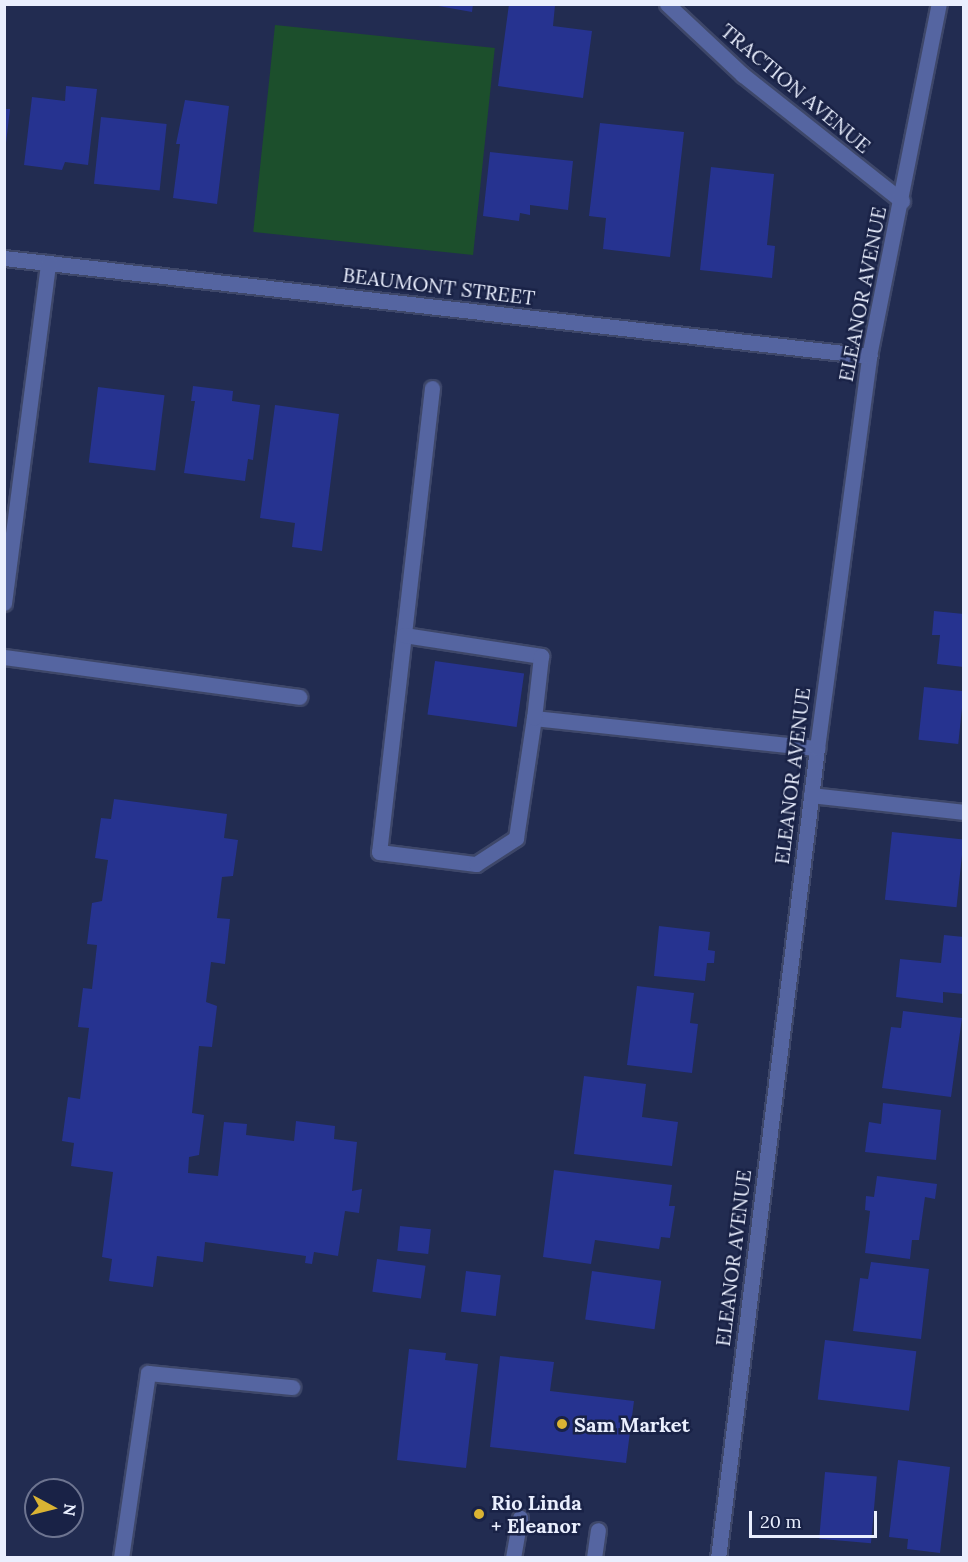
<!DOCTYPE html>
<html>
<head>
<meta charset="utf-8">
<style>
	body { margin:0 }
	#map { position:relative; width:968px; height:1562px; overflow:hidden; background:#222c51; font-family:Lora,serif }
	div>[style] { position:absolute }
	[style*='--x'] { left:calc(var(--x)*1px); top:calc(var(--y)*1px); width:calc(var(--w)*1px); rotate:calc(var(--a)*1deg) }
	.green>* { inset:0; background:#1c4f2c; transform-origin:0 0 }
	.building>* { inset:0; background:#263390; transform-origin:0 0 }
	.roads { filter:drop-shadow(2px 0 #3e4769) drop-shadow(-2px 0 #3e4769) drop-shadow(0 2px #3e4769) drop-shadow(0 -2px #3e4769) }
	.minor>* { height:15px; margin:-7.5px; padding:0 7.5px; transform-origin:7.5px; border-radius:7.5px; background:#5565a1 }
	.dots>* { width:16px; height:16px; translate:-50% -50%; box-sizing:border-box; border:3px solid #192246; border-radius:50% }
	span { translate:-50% -50%; white-space:nowrap; text-align:center; line-height:1.15; -webkit-text-stroke:5px #192246; paint-order:stroke }
	.street-label { font-size:20px; color:#eaeffe }
	.poi-label { font-size:20px; color:#eaeffe; font-weight:700 }
	.left { translate:0 -50%; text-align:left }
	.frame { position:absolute; inset:0; border:6px solid #eaeffe; pointer-events:none }
	.north { position:absolute; left:24px; top:1478px; width:60px; height:60px; box-sizing:border-box; background:#192246; border:2px solid #6d7490; border-radius:50%; rotate:97deg; font-size:16px; font-weight:700; line-height:24px; text-align:center; color:#eaeffe }
	.north::after { content:''; display:block; margin:auto; width:21px; height:27px; background:#dab333; clip-path:polygon(50% 0,100% 100%,50% 72%,0 100%) }
	.scale { position:absolute; left:749px; top:1511px; width:128px; height:27px; box-sizing:border-box; border:3px solid #eaeffe; border-top:0; padding-left:8px; font-size:18px; line-height:21px; white-space:nowrap; color:#eaeffe; -webkit-text-stroke:4px #192246; paint-order:stroke }
</style>
</head>
<body>
<div id="map">
	<div class="green">
		<div style="left:275px;top:25px;width:221px;height:208px;rotate:6deg"></div>
	</div>
	<div class="building">
		<div style="clip-path:polygon(427px 4px,473px 4px,472px 12px)"></div>
		<div style="clip-path:polygon(509px 4px,555px 5px,553px 26px,592px 31px,583px 98px,498px 86px)"></div>
		<div style="clip-path:polygon(66px 86px,97px 89px,88px 165px,65px 162px,62px 170px,24px 165px,32px 97px,65px 101px)"></div>
		<div style="clip-path:polygon(185px 100px,229px 106px,217px 204px,173px 198px,180px 144px,176px 144px)"></div>
		<div style="clip-path:polygon(4px 109px,10px 109px,6px 143px,4px 143px)"></div>
		<div style="left:101px;top:117px;width:66px;height:67px;rotate:6deg"></div>
		<div style="clip-path:polygon(600px 123px,684px 132px,670px 257px,603px 249px,606px 218px,589px 216px)"></div>
		<div style="clip-path:polygon(490px 152px,573px 161px,568px 210px,530px 205px,530px 215px,520px 213px,519px 221px,483px 216px)"></div>
		<div style="clip-path:polygon(711px 167px,774px 174px,767px 245px,775px 246px,772px 278px,700px 270px)"></div>
		<div style="clip-path:polygon(193px 386px,233px 391px,232px 401px,260px 405px,253px 460px,248px 459px,245px 481px,184px 473px,195px 401px,191px 401px)"></div>
		<div style="left:98px;top:387px;width:67px;height:76px;rotate:7deg"></div>
		<div style="clip-path:polygon(275px 405px,339px 414px,322px 551px,292px 547px,295px 523px,260px 518px)"></div>
		<div style="clip-path:polygon(934px 611px,964px 614px,964px 667px,937px 664px,940px 635px,932px 635px)"></div>
		<div style="left:435px;top:661px;width:90px;height:54px;rotate:8deg"></div>
		<div style="left:924px;top:687px;width:40px;height:53px;rotate:6deg"></div>
		<div style="clip-path:polygon(114px 799px,227px 814px,224px 838px,238px 840px,233px 876px,222px 877px,217px 918px,230px 919px,225px 964px,211px 962px,206px 1002px,217px 1006px,212px 1047px,199px 1046px,192px 1113px,204px 1115px,199px 1155px,189px 1157px,188px 1173px,218px 1176px,224px 1122px,247px 1124px,246px 1135px,294px 1141px,296px 1121px,335px 1126px,334px 1139px,357px 1142px,352px 1191px,362px 1189px,359px 1213px,345px 1211px,338px 1256px,314px 1252px,312px 1264px,305px 1263px,306px 1256px,205px 1242px,203px 1262px,157px 1256px,153px 1287px,109px 1281px,112px 1259px,102px 1257px,113px 1172px,71px 1166px,74px 1143px,62px 1141px,68px 1097px,80px 1099px,89px 1028px,78px 1027px,83px 988px,92px 989px,97px 945px,87px 944px,92px 903px,102px 901px,108px 860px,95px 858px,101px 818px,111px 819px)"></div>
		<div style="left:892px;top:832px;width:72px;height:68px;rotate:6deg"></div>
		<div style="clip-path:polygon(659px 926px,710px 932px,708px 950px,715px 951px,714px 963px,707px 963px,705px 981px,654px 976px)"></div>
		<div style="clip-path:polygon(944px 935px,964px 937px,964px 994px,943px 992px,943px 1003px,896px 997px,900px 959px,941px 963px)"></div>
		<div style="clip-path:polygon(637px 986px,694px 993px,690px 1023px,698px 1024px,692px 1073px,627px 1065px)"></div>
		<div style="clip-path:polygon(903px 1011px,962px 1018px,951px 1097px,882px 1088px,891px 1027px,901px 1028px)"></div>
		<div style="clip-path:polygon(584px 1076px,646px 1084px,642px 1117px,678px 1122px,672px 1166px,574px 1154px)"></div>
		<div style="clip-path:polygon(883px 1103px,941px 1110px,936px 1160px,865px 1152px,869px 1122px,881px 1124px)"></div>
		<div style="clip-path:polygon(554px 1170px,672px 1185px,669px 1206px,675px 1206px,670px 1238px,661px 1237px,659px 1249px,595px 1240px,591px 1264px,543px 1257px)"></div>
		<div style="clip-path:polygon(877px 1176px,937px 1184px,935px 1199px,925px 1197px,919px 1240px,912px 1240px,910px 1259px,865px 1253px,870px 1211px,865px 1210px,866px 1196px,874px 1197px)"></div>
		<div style="left:400px;top:1226px;width:31px;height:25px;rotate:6deg"></div>
		<div style="left:377px;top:1259px;width:49px;height:33px;rotate:8deg"></div>
		<div style="clip-path:polygon(871px 1262px,929px 1269px,921px 1339px,853px 1331px,860px 1278px,868px 1279px)"></div>
		<div style="left:466px;top:1271px;width:35px;height:41px;rotate:7deg"></div>
		<div style="left:592px;top:1271px;width:70px;height:49px;rotate:8deg"></div>
		<div style="left:825px;top:1340px;width:92px;height:60px;rotate:7deg"></div>
		<div style="clip-path:polygon(409px 1349px,446px 1353px,445px 1360px,478px 1364px,466px 1468px,397px 1460px)"></div>
		<div style="clip-path:polygon(500px 1356px,554px 1362px,550px 1391px,634px 1401px,626px 1463px,490px 1447px)"></div>
		<div style="clip-path:polygon(898px 1460px,950px 1467px,940px 1553px,907px 1549px,908px 1539px,889px 1537px)"></div>
		<div style="left:825px;top:1472px;width:52px;height:67px;rotate:5deg"></div>
	</div>
	<div class="roads">
		<div class="minor">
			<div style="--x:667;--y:4;--w:104;--a:43.1"></div>
			<div style="--x:743;--y:75;--w:203;--a:38.4"></div>
			<div style="--x:4;--y:258;--w:871;--a:6.46"></div>
			<div style="--x:432;--y:388;--w:467;--a:96.5"></div>
			<div style="--x:379;--y:852;--w:98;--a:7.1"></div>
			<div style="--x:476;--y:864;--w:48;--a:-33"></div>
			<div style="--x:516;--y:838;--w:121;--a:-81.5"></div>
			<div style="--x:534;--y:718;--w:285;--a:6.1"></div>
			<div style="--x:4;--y:603;--w:343;--a:-82.6"></div>
			<div style="--x:404;--y:635;--w:139;--a:8.7"></div>
			<div style="--x:541;--y:656;--w:62;--a:96.4"></div>
			<div style="--x:4;--y:657;--w:298;--a:7.7"></div>
			<div style="--x:811;--y:795;--w:154;--a:6.3"></div>
			<div style="--x:121;--y:1558;--w:187;--a:-81.7"></div>
			<div style="--x:148;--y:1373;--w:145;--a:5.6"></div>
			<div style="--x:513;--y:1558;--w:41;--a:-80.1"></div>
			<div style="--x:594;--y:1558;--w:28;--a:-82"></div>
			<div style="--x:718;--y:1558;--w:816;--a:-83.03"></div>
			<div style="--x:817;--y:748;--w:395;--a:-82.4"></div>
			<div style="--x:869;--y:356;--w:359;--a:-78.8"></div>
		</div>
	</div>
	<div class="dots">
		<div style="left:562px;top:1424px;background:#dab333"></div>
		<div style="left:479px;top:1514px;background:#dab333"></div>
	</div>
	<div class="street-label">
		<span style="left:796px;top:88px;rotate:40deg">TRACTION AVENUE</span>
		<span style="left:439px;top:286px;rotate:7deg">BEAUMONT STREET</span>
		<span style="left:862px;top:294px;rotate:-79deg">ELEANOR AVENUE</span>
		<span style="left:792px;top:776px;rotate:-83deg">ELEANOR AVENUE</span>
		<span style="left:733px;top:1258px;rotate:-83deg">ELEANOR AVENUE</span>
	</div>
	<div class="poi-label">
		<span class="left" style="left:574px;top:1424px">Sam Market</span>
		<span class="left" style="left:491px;top:1514px">Rio Linda<br>+ Eleanor</span>
	</div>
	<div class="frame"></div>
	<div class="north">N</div>
	<div class="scale">20 m</div>
</div>
</body>
</html>
